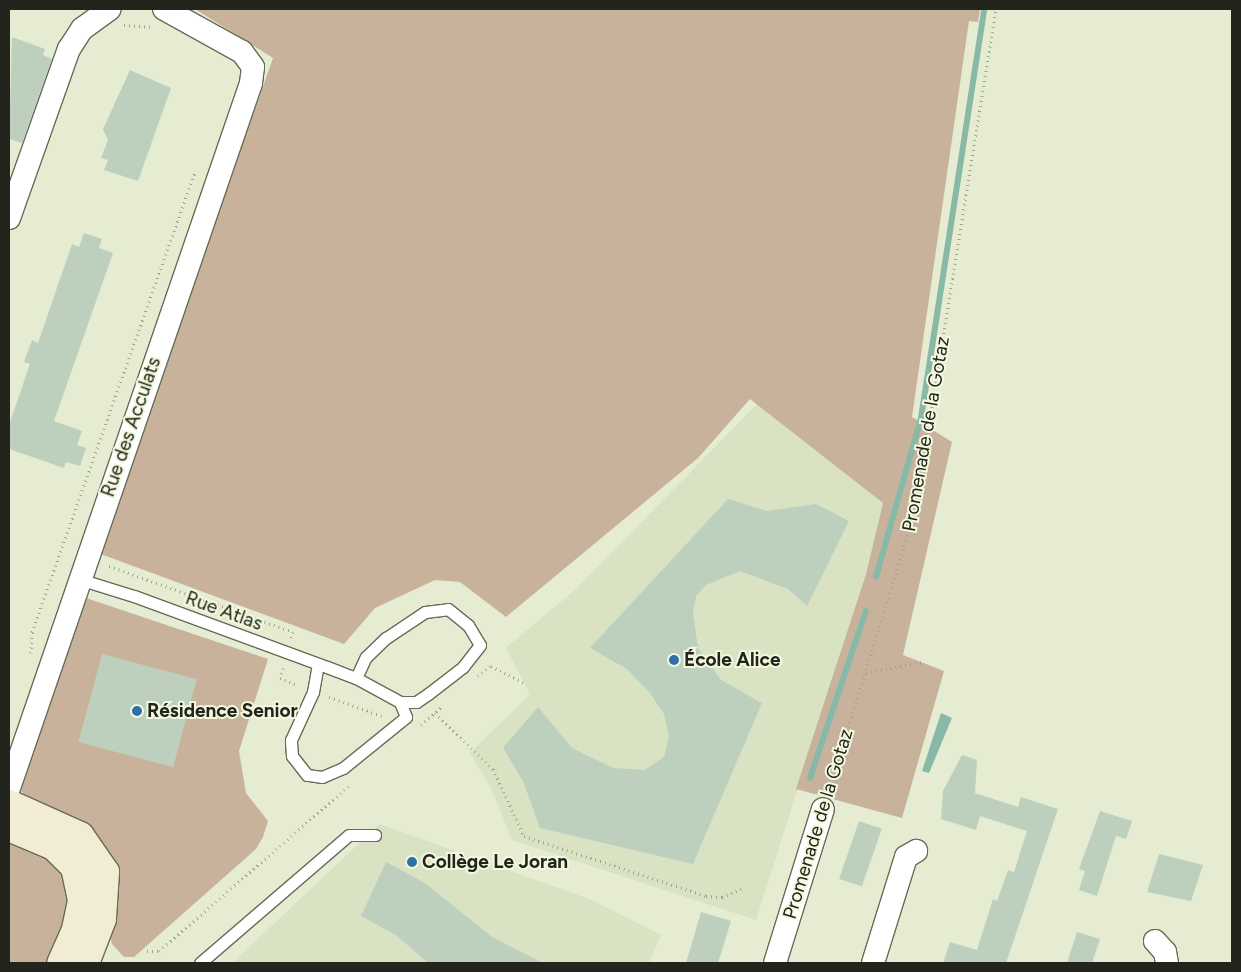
<!DOCTYPE html>
<html>
<head>
<meta charset="utf-8">
<style>
	body { margin:0 }
	#map { position:relative; width:1241px; height:972px; overflow:hidden; background:#e5ecd2; font-family:Figtree,sans-serif }
	div>[style] { position:absolute }
	[style*='--x'] { left:calc(var(--x)*1px); top:calc(var(--y)*1px); width:calc(var(--w)*1px); rotate:calc(var(--a)*1deg) }
	.built>* { inset:0; background:#d9e2c2 }
	.green>* { inset:0; background:#c8b29c }
	.water>* { inset:0; background:#88b9a7 }
	.stream>* { height:6px; margin:-3px; padding:0 3px; transform-origin:3px; border-radius:3px; background:#88b9a7 }
	.building>* { inset:0; background:#bdd0bd; transform-origin:0 0 }
	.path>* { height:3px; margin-top:-1.5px; transform-origin:0; background:repeating-linear-gradient(90deg,#9ea490 0 1px,transparent 0 5px) }
	.roads { filter:drop-shadow(1px 0 #666c56) drop-shadow(-1px 0 #666c56) drop-shadow(0 1px #666c56) drop-shadow(0 -1px #666c56) }
	.lane>* { height:11px; margin:-5.5px; padding:0 5.5px; transform-origin:5.5px; border-radius:5.5px; background:#fff }
	.street>* { height:22px; margin:-11px; padding:0 11px; transform-origin:11px; border-radius:11px; background:#fff }
	.secondary>* { height:28px; margin:-14px; padding:0 14px; transform-origin:14px; border-radius:14px; background:#f2ecd5 }
	.dots>* { width:14px; height:14px; translate:-50% -50%; box-sizing:border-box; border:2px solid #f2f9df; border-radius:50% }
	span { translate:-50% -50%; white-space:nowrap; text-align:center; line-height:1.15; -webkit-text-stroke:4px #f2f9df; paint-order:stroke }
	.street-label { font-size:19px; color:#23251c }
	.poi-label { font-size:19px; color:#23251c; font-weight:700 }
	.left { translate:0 -50%; text-align:left }
	.frame { position:absolute; inset:0; border:10px solid #23251c; pointer-events:none }
</style>
</head>
<body>
<div id="map">
	<div class="built">
		<div style="clip-path:polygon(757px 404px,883px 503px,866px 574px,756px 920px,512px 840px,491px 788px,470px 753px,530px 694px,506px 648px,576px 589px)"></div>
		<div style="clip-path:polygon(380px 824px,589px 899px,661px 935px,649px 963px,232px 963px)"></div>
	</div>
	<div class="green">
		<div style="clip-path:polygon(195px 9px,980px 9px,978px 22px,969px 21px,912px 417px,952px 442px,903px 655px,944px 671px,902px 818px,796px 789px,866px 574px,883px 503px,750px 399px,698px 458px,506px 617px,460px 582px,435px 580px,375px 608px,344px 644px,98px 553px,273px 58px)"></div>
		<div style="clip-path:polygon(83px 597px,268px 659px,239px 751px,246px 793px,268px 821px,263px 837px,256px 849px,134px 957px,124px 957px,112px 944px,109px 932px,116px 887px,21px 791px)"></div>
		<div style="clip-path:polygon(9px 836px,45px 852px,68px 880px,71px 909px,48px 963px,9px 963px)"></div>
	</div>
	<div class="water">
		<div style="clip-path:polygon(941px 713px,952px 718px,929px 773px,922px 771px)"></div>
	</div>
	<div class="stream">
		<div style="--x:876;--y:577;--w:165;--a:-74.2"></div>
		<div style="--x:921;--y:418;--w:414;--a:-81.2"></div>
		<div style="--x:810;--y:778;--w:176;--a:-71.5"></div>
	</div>
	<div class="building">
		<div style="clip-path:polygon(12px 37px,45px 49px,43px 55px,52px 59px,22px 143px,9px 139px)"></div>
		<div style="clip-path:polygon(130px 70px,171px 88px,138px 181px,104px 170px,108px 160px,101px 158px,108px 140px,103px 129px)"></div>
		<div style="clip-path:polygon(84px 233px,102px 239px,99px 248px,113px 253px,54px 421px,82px 431px,77px 445px,86px 448px,80px 466px,66px 462px,64px 468px,9px 449px,9px 425px,30px 364px,24px 362px,32px 340px,38px 343px,72px 244px,79px 247px)"></div>
		<div style="clip-path:polygon(728px 499px,767px 511px,816px 504px,849px 521px,807px 606px,788px 589px,740px 571px,706px 585px,696px 596px,693px 613px,698px 648px,721px 680px,762px 703px,693px 864px,540px 828px,523px 781px,503px 748px,538px 707px,572px 748px,613px 768px,645px 770px,664px 757px,669px 736px,664px 714px,650px 693px,627px 669px,590px 648px)"></div>
		<div style="left:102px;top:654px;width:98px;height:91px;rotate:15deg"></div>
		<div style="clip-path:polygon(962px 755px,977px 760px,975px 793px,1018px 807px,1021px 797px,1058px 809px,1006px 963px,943px 963px,950px 942px,977px 950px,993px 899px,997px 901px,1008px 870px,1014px 872px,1027px 831px,980px 816px,976px 830px,941px 819px,943px 791px)"></div>
		<div style="clip-path:polygon(1100px 811px,1132px 821px,1126px 839px,1116px 836px,1097px 896px,1079px 890px,1085px 871px,1079px 869px)"></div>
		<div style="left:859px;top:821px;width:24px;height:61px;rotate:19deg"></div>
		<div style="clip-path:polygon(1159px 854px,1203px 865px,1191px 901px,1147px 892px)"></div>
		<div style="clip-path:polygon(386px 862px,425px 883px,492px 937px,543px 963px,428px 963px,396px 935px,361px 916px)"></div>
		<div style="clip-path:polygon(701px 912px,731px 921px,718px 963px,686px 963px)"></div>
		<div style="clip-path:polygon(1077px 932px,1100px 939px,1092px 963px,1067px 963px)"></div>
	</div>
	<div class="path">
		<div style="--x:124;--y:25;--w:26;--a:4"></div>
		<div style="--x:109;--y:566;--w:195;--a:19.7"></div>
		<div style="--x:293;--y:632;--w:6;--a:108"></div>
		<div style="--x:31;--y:653;--w:21;--a:-87"></div>
		<div style="--x:32;--y:632;--w:488;--a:-70.5"></div>
		<div style="--x:283;--y:668;--w:10;--a:107"></div>
		<div style="--x:280;--y:678;--w:18;--a:22"></div>
		<div style="--x:866;--y:673;--w:56;--a:-11.3"></div>
		<div style="--x:478;--y:676;--w:16;--a:-38"></div>
		<div style="--x:491;--y:666;--w:38;--a:27"></div>
		<div style="--x:329;--y:697;--w:56;--a:19.7"></div>
		<div style="--x:435;--y:713;--w:81;--a:44"></div>
		<div style="--x:493;--y:769;--w:74;--a:65.2"></div>
		<div style="--x:524;--y:836;--w:192;--a:18.2"></div>
		<div style="--x:706;--y:896;--w:16;--a:4"></div>
		<div style="--x:722;--y:897;--w:23;--a:-23"></div>
		<div style="--x:421;--y:725;--w:29;--a:-41"></div>
		<div style="--x:829;--y:789;--w:291;--a:-72.8"></div>
		<div style="--x:915;--y:511;--w:508;--a:-80.83"></div>
		<div style="--x:147;--y:951;--w:12;--a:0"></div>
		<div style="--x:159;--y:951;--w:254;--a:-41"></div>
	</div>
	<div class="roads">
		<div class="lane">
			<div style="--x:79;--y:579;--w:58;--a:17.2"></div>
			<div style="--x:134;--y:596;--w:206;--a:20.2"></div>
			<div style="--x:327;--y:667;--w:31;--a:21"></div>
			<div style="--x:356;--y:678;--w:50;--a:28.6"></div>
			<div style="--x:400;--y:702;--w:16;--a:68"></div>
			<div style="--x:406;--y:717;--w:81;--a:141"></div>
			<div style="--x:343;--y:768;--w:23;--a:157"></div>
			<div style="--x:322;--y:777;--w:15;--a:-172"></div>
			<div style="--x:307;--y:775;--w:24;--a:-128"></div>
			<div style="--x:292;--y:756;--w:16;--a:-94"></div>
			<div style="--x:291;--y:740;--w:53;--a:-65.4"></div>
			<div style="--x:313;--y:692;--w:28;--a:-80"></div>
			<div style="--x:356;--y:678;--w:23;--a:-65"></div>
			<div style="--x:366;--y:657;--w:28;--a:-44"></div>
			<div style="--x:386;--y:638;--w:47;--a:-33.7"></div>
			<div style="--x:425;--y:612;--w:23;--a:-7"></div>
			<div style="--x:448;--y:609;--w:26;--a:39"></div>
			<div style="--x:468;--y:625;--w:23;--a:59"></div>
			<div style="--x:480;--y:645;--w:28;--a:128"></div>
			<div style="--x:463;--y:667;--w:44;--a:142.4"></div>
			<div style="--x:428;--y:694;--w:14;--a:146"></div>
			<div style="--x:416;--y:702;--w:16;--a:180"></div>
			<div style="--x:200;--y:963;--w:196;--a:-40.7"></div>
			<div style="--x:349;--y:835;--w:26;--a:0"></div>
		</div>
		<div class="street">
			<div style="--x:9;--y:218;--w:179;--a:-70.5"></div>
			<div style="--x:69;--y:49;--w:24;--a:-57"></div>
			<div style="--x:82;--y:29;--w:34;--a:-36"></div>
			<div style="--x:9;--y:788;--w:745;--a:-71.05"></div>
			<div style="--x:251;--y:83;--w:16;--a:-83"></div>
			<div style="--x:253;--y:67;--w:19;--a:-126"></div>
			<div style="--x:242;--y:52;--w:89;--a:-151.1"></div>
			<div style="--x:1155;--y:941;--w:15;--a:48"></div>
			<div style="--x:1165;--y:952;--w:11;--a:80"></div>
			<div style="--x:775;--y:963;--w:161;--a:-72.7"></div>
			<div style="--x:873;--y:963;--w:111;--a:-72.7"></div>
			<div style="--x:906;--y:857;--w:12;--a:-31"></div>
		</div>
		<div class="secondary">
			<div style="--x:9;--y:804;--w:78;--a:24.3"></div>
			<div style="--x:80;--y:836;--w:44;--a:55.2"></div>
			<div style="--x:105;--y:872;--w:47;--a:93.7"></div>
			<div style="--x:102;--y:919;--w:47;--a:111.1"></div>
			<div style="--x:9;--y:827;--w:49;--a:22.9"></div>
			<div style="--x:54;--y:846;--w:30;--a:45"></div>
			<div style="--x:75;--y:867;--w:35;--a:78"></div>
			<div style="--x:82;--y:901;--w:30;--a:102"></div>
			<div style="--x:76;--y:930;--w:36;--a:114"></div>
		</div>
	</div>
	<div class="dots">
		<div style="left:674px;top:660px;background:#2f70a7"></div>
		<div style="left:137px;top:711px;background:#2f70a7"></div>
		<div style="left:412px;top:862px;background:#2f70a7"></div>
	</div>
	<div class="street-label">
		<span style="left:131px;top:427px;rotate:-71deg">Rue des Acculats</span>
		<span style="left:926px;top:434px;rotate:-80deg">Promenade de la Gotaz</span>
		<span style="left:224px;top:611px;rotate:20deg">Rue Atlas</span>
		<span style="left:818px;top:824px;rotate:-73deg">Promenade de la Gotaz</span>
	</div>
	<div class="poi-label">
		<span class="left" style="left:684px;top:660px">École Alice</span>
		<span class="left" style="left:147px;top:711px">Résidence Senior</span>
		<span class="left" style="left:422px;top:862px">Collège Le Joran</span>
	</div>
	<div class="frame"></div>
</div>
</body>
</html>
